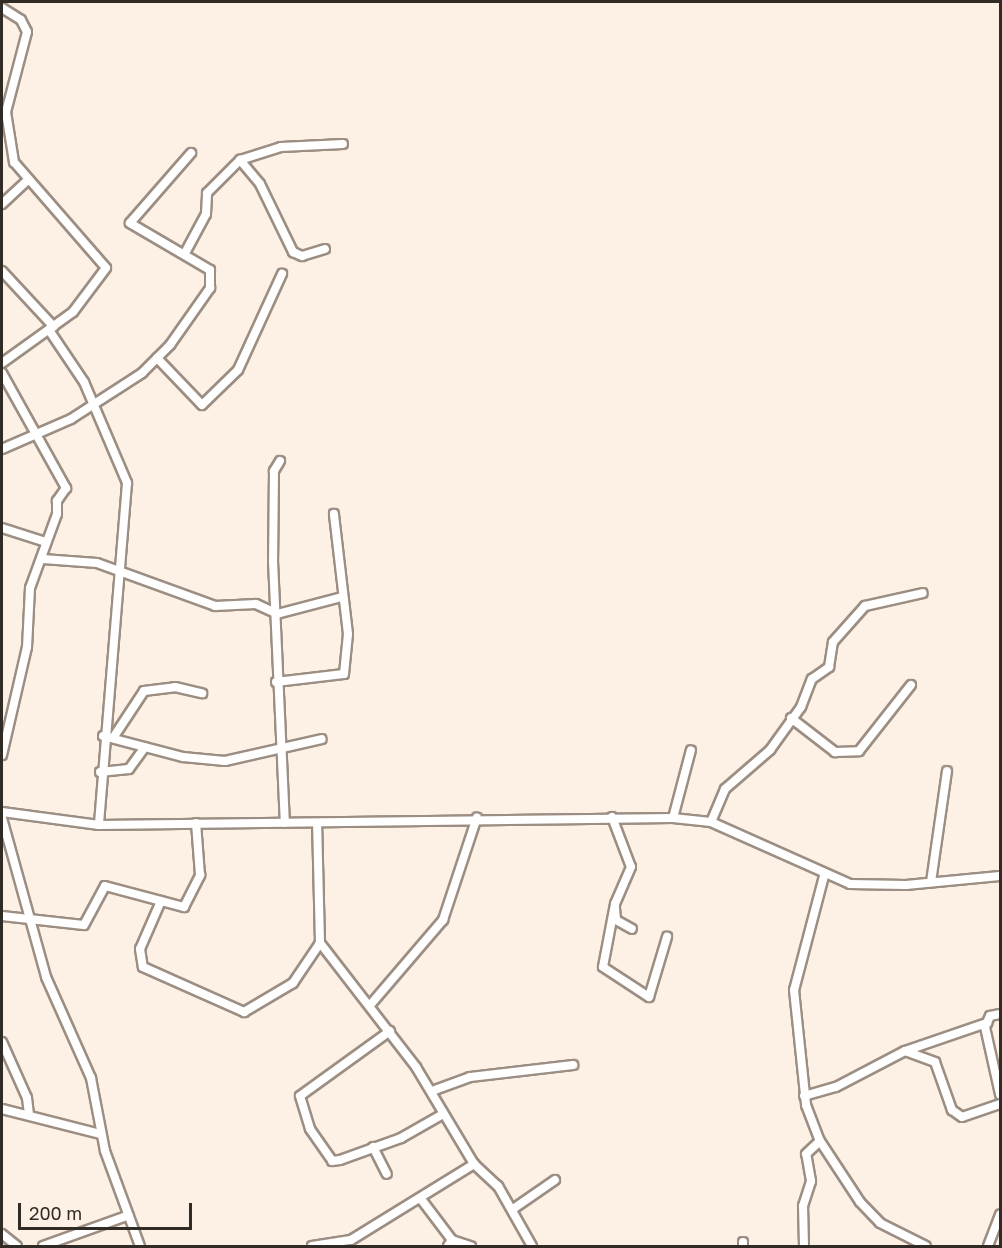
<!DOCTYPE html>
<html>
<head>
<meta charset="utf-8">
<style>
	body { margin:0 }
	#map { position:relative; width:1002px; height:1248px; overflow:hidden; background:#fdf1e6; font-family:"Golos Text",sans-serif }
	div>[style] { position:absolute }
	[style*='--x'] { left:calc(var(--x)*1px); top:calc(var(--y)*1px); width:calc(var(--w)*1px); rotate:calc(var(--a)*1deg) }
	.roads { filter:drop-shadow(2px 0 #9c8e82) drop-shadow(-2px 0 #9c8e82) drop-shadow(0 2px #9c8e82) drop-shadow(0 -2px #9c8e82) }
	.minor>* { height:8px; margin:-4px; padding:0 4px; transform-origin:4px; border-radius:4px; background:#fff }
	span { translate:-50% -50%; white-space:nowrap; text-align:center; line-height:1.15; -webkit-text-stroke:4.5px #fdf1e6; paint-order:stroke }
	.frame { position:absolute; inset:0; border:3px solid #312b26; pointer-events:none }
	.scale { position:absolute; left:18px; top:1203px; width:174px; height:27px; box-sizing:border-box; border:3px solid #312b26; border-top:0; padding-left:8px; font-size:18px; line-height:21px; white-space:nowrap; color:#312b26; -webkit-text-stroke:4px #fdf1e6; paint-order:stroke }
</style>
</head>
<body>
<div id="map">
	<div class="roads">
		<div class="minor">
			<div style="--x:2;--y:8;--w:22;--a:32"></div>
			<div style="--x:21;--y:20;--w:13;--a:63"></div>
			<div style="--x:27;--y:32;--w:83;--a:104.7"></div>
			<div style="--x:6;--y:112;--w:51;--a:80.9"></div>
			<div style="--x:14;--y:162;--w:140;--a:49"></div>
			<div style="--x:106;--y:268;--w:55;--a:126.9"></div>
			<div style="--x:73;--y:312;--w:87;--a:144.3"></div>
			<div style="--x:240;--y:160;--w:31;--a:50"></div>
			<div style="--x:260;--y:184;--w:76;--a:64.1"></div>
			<div style="--x:293;--y:252;--w:10;--a:24"></div>
			<div style="--x:302;--y:256;--w:24;--a:-17"></div>
			<div style="--x:2;--y:204;--w:34;--a:-43"></div>
			<div style="--x:185;--y:253;--w:44;--a:-61.7"></div>
			<div style="--x:206;--y:214;--w:21;--a:-87"></div>
			<div style="--x:207;--y:193;--w:47;--a:-45"></div>
			<div style="--x:240;--y:160;--w:43;--a:-17.6"></div>
			<div style="--x:281;--y:147;--w:62;--a:-2.8"></div>
			<div style="--x:2;--y:271;--w:76;--a:47.1"></div>
			<div style="--x:49;--y:330;--w:63;--a:56.1"></div>
			<div style="--x:84;--y:382;--w:110;--a:66.9"></div>
			<div style="--x:127;--y:483;--w:343;--a:94.7"></div>
			<div style="--x:157;--y:358;--w:65;--a:46.2"></div>
			<div style="--x:202;--y:405;--w:50;--a:-44.2"></div>
			<div style="--x:238;--y:370;--w:106;--a:-65.4"></div>
			<div style="--x:2;--y:373;--w:132;--a:60.9"></div>
			<div style="--x:66;--y:488;--w:16;--a:125"></div>
			<div style="--x:57;--y:501;--w:13;--a:90"></div>
			<div style="--x:57;--y:514;--w:79;--a:110"></div>
			<div style="--x:30;--y:588;--w:59;--a:92.9"></div>
			<div style="--x:27;--y:647;--w:111;--a:103"></div>
			<div style="--x:2;--y:449;--w:75;--a:-23.5"></div>
			<div style="--x:71;--y:419;--w:85;--a:-32.9"></div>
			<div style="--x:142;--y:373;--w:40;--a:-45"></div>
			<div style="--x:170;--y:345;--w:70;--a:-54.9"></div>
			<div style="--x:210;--y:288;--w:18;--a:-90"></div>
			<div style="--x:210;--y:270;--w:93;--a:-149.6"></div>
			<div style="--x:130;--y:223;--w:93;--a:-48.9"></div>
			<div style="--x:280;--y:461;--w:12;--a:121"></div>
			<div style="--x:274;--y:471;--w:90;--a:90.6"></div>
			<div style="--x:273;--y:561;--w:262;--a:87.4"></div>
			<div style="--x:2;--y:528;--w:46;--a:17.7"></div>
			<div style="--x:43;--y:559;--w:54;--a:4.2"></div>
			<div style="--x:97;--y:563;--w:126;--a:20"></div>
			<div style="--x:215;--y:606;--w:41;--a:-2.8"></div>
			<div style="--x:256;--y:604;--w:23;--a:25"></div>
			<div style="--x:277;--y:614;--w:67;--a:-14.7"></div>
			<div style="--x:276;--y:682;--w:68;--a:-6.7"></div>
			<div style="--x:344;--y:674;--w:40;--a:-84.3"></div>
			<div style="--x:348;--y:634;--w:121;--a:-96.7"></div>
			<div style="--x:791;--y:718;--w:56;--a:37.7"></div>
			<div style="--x:835;--y:752;--w:24;--a:-2"></div>
			<div style="--x:859;--y:751;--w:84;--a:-51.8"></div>
			<div style="--x:103;--y:736;--w:83;--a:14.7"></div>
			<div style="--x:183;--y:757;--w:42;--a:5.4"></div>
			<div style="--x:225;--y:761;--w:99;--a:-12.8"></div>
			<div style="--x:113;--y:738;--w:56;--a:-56.6"></div>
			<div style="--x:144;--y:691;--w:31;--a:-7"></div>
			<div style="--x:175;--y:687;--w:28;--a:13"></div>
			<div style="--x:100;--y:772;--w:29;--a:-6"></div>
			<div style="--x:129;--y:769;--w:27;--a:-54"></div>
			<div style="--x:2;--y:812;--w:98;--a:7.6"></div>
			<div style="--x:99;--y:825;--w:574;--a:-0.7"></div>
			<div style="--x:673;--y:818;--w:38;--a:6"></div>
			<div style="--x:711;--y:822;--w:152;--a:24"></div>
			<div style="--x:850;--y:884;--w:56;--a:1"></div>
			<div style="--x:906;--y:885;--w:94;--a:-5.5"></div>
			<div style="--x:612;--y:817;--w:53;--a:69.2"></div>
			<div style="--x:631;--y:867;--w:40;--a:113.4"></div>
			<div style="--x:615;--y:904;--w:64;--a:100.8"></div>
			<div style="--x:603;--y:967;--w:55;--a:33.1"></div>
			<div style="--x:649;--y:997;--w:63;--a:-73.3"></div>
			<div style="--x:2;--y:818;--w:165;--a:74.5"></div>
			<div style="--x:46;--y:977;--w:111;--a:66"></div>
			<div style="--x:91;--y:1078;--w:74;--a:79.1"></div>
			<div style="--x:105;--y:1151;--w:101;--a:69.8"></div>
			<div style="--x:673;--y:818;--w:70;--a:-75.2"></div>
			<div style="--x:711;--y:822;--w:36;--a:-67"></div>
			<div style="--x:725;--y:789;--w:60;--a:-40.9"></div>
			<div style="--x:770;--y:750;--w:53;--a:-54.2"></div>
			<div style="--x:801;--y:707;--w:30;--a:-69"></div>
			<div style="--x:812;--y:679;--w:21;--a:-35"></div>
			<div style="--x:829;--y:667;--w:25;--a:-81"></div>
			<div style="--x:833;--y:642;--w:48;--a:-48.4"></div>
			<div style="--x:865;--y:606;--w:59;--a:-12.6"></div>
			<div style="--x:824;--y:876;--w:118;--a:104.7"></div>
			<div style="--x:794;--y:990;--w:116;--a:84"></div>
			<div style="--x:806;--y:1105;--w:39;--a:69"></div>
			<div style="--x:820;--y:1141;--w:73;--a:56.7"></div>
			<div style="--x:860;--y:1202;--w:29;--a:46"></div>
			<div style="--x:880;--y:1223;--w:51;--a:26.6"></div>
			<div style="--x:931;--y:882;--w:112;--a:-81.8"></div>
			<div style="--x:161;--y:901;--w:52;--a:113.6"></div>
			<div style="--x:140;--y:949;--w:18;--a:81"></div>
			<div style="--x:143;--y:967;--w:111;--a:24"></div>
			<div style="--x:244;--y:1012;--w:57;--a:-30.6"></div>
			<div style="--x:293;--y:983;--w:48;--a:-56"></div>
			<div style="--x:615;--y:908;--w:12;--a:85"></div>
			<div style="--x:616;--y:920;--w:18;--a:29"></div>
			<div style="--x:2;--y:916;--w:82;--a:6.3"></div>
			<div style="--x:84;--y:925;--w:44;--a:-61.7"></div>
			<div style="--x:105;--y:886;--w:82;--a:14.9"></div>
			<div style="--x:184;--y:907;--w:36;--a:-63"></div>
			<div style="--x:200;--y:875;--w:52;--a:-94.4"></div>
			<div style="--x:371;--y:1004;--w:111;--a:-49.4"></div>
			<div style="--x:443;--y:920;--w:108;--a:-71.7"></div>
			<div style="--x:1000;--y:1014;--w:10;--a:169"></div>
			<div style="--x:990;--y:1016;--w:12;--a:114"></div>
			<div style="--x:985;--y:1027;--w:69;--a:77.4"></div>
			<div style="--x:390;--y:1031;--w:111;--a:144.2"></div>
			<div style="--x:300;--y:1096;--w:34;--a:73"></div>
			<div style="--x:310;--y:1129;--w:39;--a:55"></div>
			<div style="--x:332;--y:1161;--w:8;--a:-7"></div>
			<div style="--x:340;--y:1160;--w:65;--a:-19.8"></div>
			<div style="--x:401;--y:1138;--w:48;--a:-29.7"></div>
			<div style="--x:2;--y:1042;--w:61;--a:65.9"></div>
			<div style="--x:27;--y:1098;--w:17;--a:83"></div>
			<div style="--x:905;--y:1051;--w:87;--a:-18.9"></div>
			<div style="--x:432;--y:1091;--w:40;--a:-20.2"></div>
			<div style="--x:470;--y:1077;--w:104;--a:-6.6"></div>
			<div style="--x:804;--y:1096;--w:33;--a:-16"></div>
			<div style="--x:836;--y:1087;--w:78;--a:-27.6"></div>
			<div style="--x:905;--y:1051;--w:32;--a:20"></div>
			<div style="--x:935;--y:1062;--w:51;--a:70.5"></div>
			<div style="--x:952;--y:1110;--w:12;--a:35"></div>
			<div style="--x:962;--y:1117;--w:40;--a:-18.9"></div>
			<div style="--x:2;--y:1109;--w:102;--a:14.2"></div>
			<div style="--x:373;--y:1147;--w:30;--a:63"></div>
			<div style="--x:474;--y:1164;--w:33;--a:43"></div>
			<div style="--x:498;--y:1186;--w:69;--a:60.5"></div>
			<div style="--x:421;--y:1199;--w:51;--a:52.9"></div>
			<div style="--x:452;--y:1240;--w:7;--a:124"></div>
			<div style="--x:513;--y:1209;--w:51;--a:-34.6"></div>
			<div style="--x:2;--y:1234;--w:19;--a:39"></div>
			<div style="--x:452;--y:1240;--w:20;--a:18"></div>
			<div style="--x:743;--y:1242;--w:4;--a:90"></div>
			<div style="--x:43;--y:1246;--w:91;--a:-19.8"></div>
			<div style="--x:312;--y:1246;--w:39;--a:-9"></div>
			<div style="--x:351;--y:1240;--w:145;--a:-31.7"></div>
			<div style="--x:474;--y:1164;--w:113;--a:-120.9"></div>
			<div style="--x:416;--y:1067;--w:157;--a:-127.7"></div>
			<div style="--x:320;--y:943;--w:120;--a:-91.4"></div>
			<div style="--x:804;--y:1246;--w:40;--a:-91.4"></div>
			<div style="--x:803;--y:1206;--w:26;--a:-72"></div>
			<div style="--x:811;--y:1181;--w:27;--a:-100"></div>
			<div style="--x:806;--y:1154;--w:19;--a:-43"></div>
			<div style="--x:988;--y:1246;--w:34;--a:-69"></div>
		</div>
	</div>
	<div class="frame"></div>
	<div class="scale">200 m</div>
</div>
</body>
</html>
